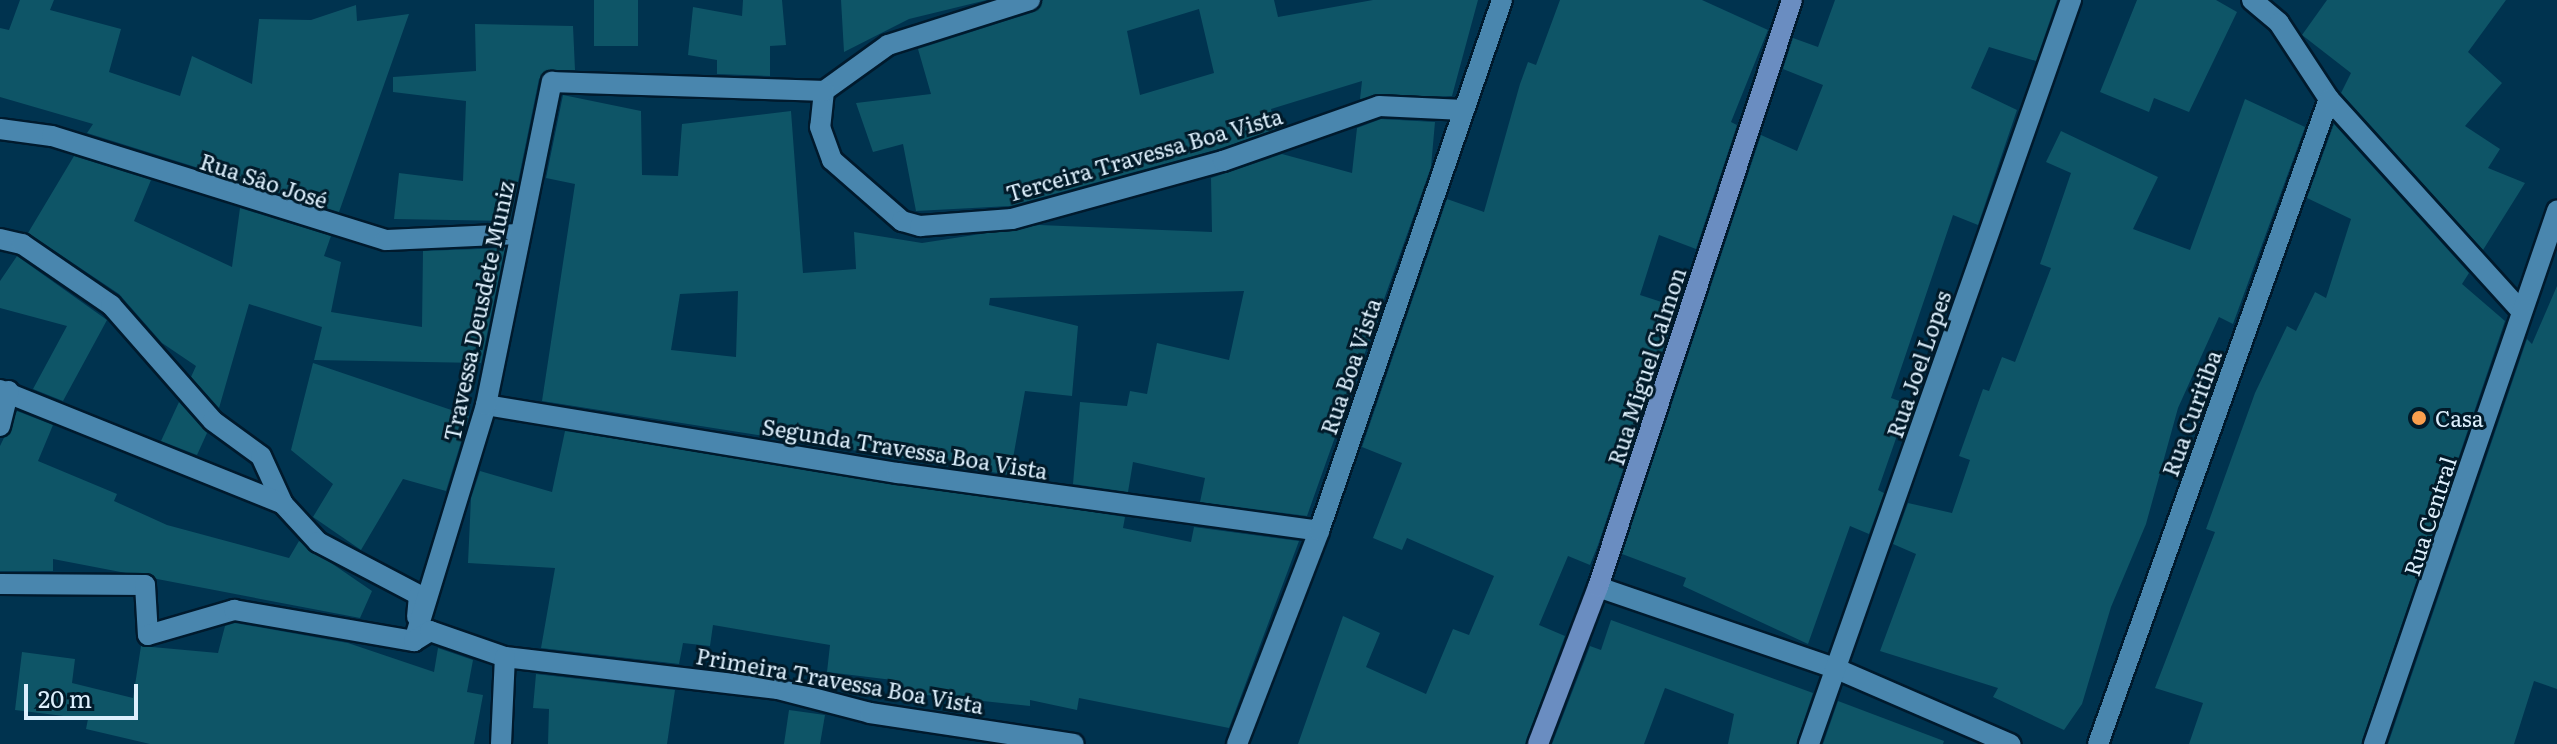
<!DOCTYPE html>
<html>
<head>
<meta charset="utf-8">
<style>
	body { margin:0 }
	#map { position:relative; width:2557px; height:744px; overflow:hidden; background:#00334f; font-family:Literata,serif }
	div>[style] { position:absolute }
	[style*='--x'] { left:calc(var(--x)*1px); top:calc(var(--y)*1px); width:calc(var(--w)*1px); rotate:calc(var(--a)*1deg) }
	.building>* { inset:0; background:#0e5567; transform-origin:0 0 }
	.roads { filter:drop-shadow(2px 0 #001a2d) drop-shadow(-2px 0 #001a2d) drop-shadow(0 2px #001a2d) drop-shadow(0 -2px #001a2d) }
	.street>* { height:20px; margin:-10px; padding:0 10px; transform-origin:10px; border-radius:10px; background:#4986ae }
	.secondary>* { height:20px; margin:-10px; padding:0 10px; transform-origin:10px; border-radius:10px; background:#6a8dc1 }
	.dots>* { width:22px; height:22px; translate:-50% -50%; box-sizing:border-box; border:4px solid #011a29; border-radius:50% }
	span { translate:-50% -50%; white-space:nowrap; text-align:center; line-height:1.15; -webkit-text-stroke:6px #011a29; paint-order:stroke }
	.street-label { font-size:22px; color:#ddeffc }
	.poi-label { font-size:22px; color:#ddeffc }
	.left { translate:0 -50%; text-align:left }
	.scale { position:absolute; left:24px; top:684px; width:114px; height:36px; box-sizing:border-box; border:4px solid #ddeffc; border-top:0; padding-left:10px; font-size:24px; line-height:28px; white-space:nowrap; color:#ddeffc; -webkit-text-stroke:6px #011a29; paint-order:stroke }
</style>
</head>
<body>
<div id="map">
	<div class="building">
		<div style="clip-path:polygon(20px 0,54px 0,50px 10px,121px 29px,109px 72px,180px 96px,192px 56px,252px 84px,259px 19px,311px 20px,356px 5px,357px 21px,409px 14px,339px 212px,87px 133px,93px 124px,0 97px,0 28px,9px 30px)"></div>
		<div style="left:594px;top:0;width:44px;height:46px"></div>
		<div style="clip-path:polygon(743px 0,782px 0,786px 45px,770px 46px,770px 76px,717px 74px,717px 60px,688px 55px,693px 7px,742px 16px)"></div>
		<div style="clip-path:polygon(841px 0,987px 0,909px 19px,844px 52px)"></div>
		<div style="clip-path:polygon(evenodd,1043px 0,1274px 0,1278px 17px,1373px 0,1478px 0,1452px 96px,1360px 99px,1362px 81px,1271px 109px,1276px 129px,1219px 149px,1010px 206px,916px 211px,903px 144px,873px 152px,856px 103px,931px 94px,918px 49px,1034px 12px,1043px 0,1199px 9px,1214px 73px,1140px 95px,1127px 31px,1199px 9px)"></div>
		<div style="clip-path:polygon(1560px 0,1702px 0,1768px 30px,1731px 122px,1737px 125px,1696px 249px,1659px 235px,1640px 295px,1677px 307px,1598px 545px,1590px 565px,1568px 556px,1539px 625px,1565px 636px,1525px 744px,1298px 744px,1343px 616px,1380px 633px,1366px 667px,1426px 694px,1453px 629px,1469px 635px,1494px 576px,1407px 538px,1402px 550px,1373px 538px,1402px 463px,1362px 447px,1447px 199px,1484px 212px,1520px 84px,1528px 62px,1536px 65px)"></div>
		<div style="clip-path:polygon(1835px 0,2057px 0,2036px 61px,1989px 47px,1971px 88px,2017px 110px,1978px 225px,1953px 215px,1891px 398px,1908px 404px,1878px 490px,1884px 493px,1869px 534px,1850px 526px,1808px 644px,1683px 586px,1686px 578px,1622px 554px,1761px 135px,1797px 151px,1823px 85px,1783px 69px,1793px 38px,1818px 47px)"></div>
		<div style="clip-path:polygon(2137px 0,2216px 0,2237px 12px,2189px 112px,2154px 98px,2149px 112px,2100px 92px)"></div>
		<div style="clip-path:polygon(2327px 0,2506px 0,2468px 52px,2502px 83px,2465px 126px,2500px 149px,2488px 168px,2525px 183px,2483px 250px,2341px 93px,2351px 73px,2302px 35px)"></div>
		<div style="clip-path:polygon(475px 24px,573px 26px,575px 70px,547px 70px,539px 79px,510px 221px,394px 219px,399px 173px,463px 181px,466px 101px,393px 92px,393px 77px,476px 71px)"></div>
		<div style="clip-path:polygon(evenodd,563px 95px,641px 111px,642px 175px,678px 176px,682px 124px,791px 111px,803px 273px,856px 269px,854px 232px,922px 243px,1039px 225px,1212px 232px,1211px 178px,1282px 154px,1352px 173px,1357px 128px,1381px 119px,1435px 122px,1431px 167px,1307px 516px,1200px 502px,1205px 478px,1133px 462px,1128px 492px,1073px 484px,1080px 402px,1127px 406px,1130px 391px,1147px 394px,1157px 343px,1229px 360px,1244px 291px,990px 298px,989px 305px,1078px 326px,1072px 396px,1025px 391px,1010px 475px,542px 401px,575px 184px,546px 178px,563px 95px,738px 291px,736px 357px,671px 350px,680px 294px,738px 291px)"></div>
		<div style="clip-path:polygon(2245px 99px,2305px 127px,2233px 324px,2219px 317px,2178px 408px,2146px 524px,2111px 607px,2082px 704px,2064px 730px,1993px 697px,1998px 688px,1880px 651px,1916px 554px,1893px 544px,1908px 503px,1952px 513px,1970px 460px,1959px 456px,1983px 389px,1989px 391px,2002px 357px,2015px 362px,2051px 268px,2040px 264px,2071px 173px,2046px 162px,2061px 131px,2158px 177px,2133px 229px,2190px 250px)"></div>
		<div style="clip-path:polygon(2334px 124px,2469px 273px,2462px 284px,2505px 321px,2361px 744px,2189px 744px,2203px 703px,2155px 688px,2215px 532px,2206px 529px,2255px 393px,2287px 326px,2296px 331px,2315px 292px,2326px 298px,2351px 219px,2307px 198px)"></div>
		<div style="clip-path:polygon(74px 156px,151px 180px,134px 221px,232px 267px,240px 208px,331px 236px,324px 256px,341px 262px,331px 312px,422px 327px,423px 251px,505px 248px,481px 363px,314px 360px,322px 327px,249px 304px,219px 408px,191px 377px,196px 366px,162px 343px,119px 294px,28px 233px)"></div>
		<div style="clip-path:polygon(17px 256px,107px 320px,63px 401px,33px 389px,67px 326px,0 308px,0 281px)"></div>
		<div style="clip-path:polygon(2557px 286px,2557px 689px,2534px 681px,2514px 744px,2388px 744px,2527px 339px,2532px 344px)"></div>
		<div style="clip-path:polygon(313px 363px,469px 416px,446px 491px,403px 479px,361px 550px,313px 517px,333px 484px,291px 450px)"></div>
		<div style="clip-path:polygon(179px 402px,207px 433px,197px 455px,161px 441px)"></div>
		<div style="clip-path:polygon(17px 411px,53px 425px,38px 461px,117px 494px,114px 501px,167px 525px,289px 558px,299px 541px,372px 591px,360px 618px,53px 559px,53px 571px,0 571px,0 446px)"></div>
		<div style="clip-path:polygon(565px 431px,1125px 517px,1123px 528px,1191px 542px,1194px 527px,1299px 541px,1229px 728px,1079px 698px,1077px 710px,1030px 700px,1030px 706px,898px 692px,901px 681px,827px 672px,830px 645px,713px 625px,710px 646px,683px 643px,679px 664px,541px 648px,555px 568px,468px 563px,471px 498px,480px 471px,552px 492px)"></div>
		<div style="clip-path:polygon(1611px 620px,1813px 693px,1796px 744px,1728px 744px,1734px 714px,1665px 688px,1644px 744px,1552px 744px,1590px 646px,1601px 650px)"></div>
		<div style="clip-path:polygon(235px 623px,348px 643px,434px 672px,438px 648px,473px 660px,467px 692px,483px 695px,474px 744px,150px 744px,86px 729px,88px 719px,15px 710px,22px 652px,75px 659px,72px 683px,133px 698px,141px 646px,218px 653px,225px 626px)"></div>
		<div style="clip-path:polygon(536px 674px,675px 690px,667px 744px,548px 744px,549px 709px,533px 708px)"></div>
		<div style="clip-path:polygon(1838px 701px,1944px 741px,1943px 744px,1823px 744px)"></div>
		<div style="clip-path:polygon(789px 710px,825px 715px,820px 744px,784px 744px)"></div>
	</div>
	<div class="roads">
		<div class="street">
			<div style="--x:2252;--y:0;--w:35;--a:40"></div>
			<div style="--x:2279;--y:23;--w:91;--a:56.7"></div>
			<div style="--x:2329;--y:99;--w:285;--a:47.8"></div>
			<div style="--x:824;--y:91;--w:36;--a:96"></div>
			<div style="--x:820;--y:127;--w:35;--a:70"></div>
			<div style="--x:832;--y:160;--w:93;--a:41.1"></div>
			<div style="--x:902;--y:221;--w:19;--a:16"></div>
			<div style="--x:920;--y:226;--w:92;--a:-4.4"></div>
			<div style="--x:1012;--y:219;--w:219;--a:-15.4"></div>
			<div style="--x:1223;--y:161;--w:165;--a:-19.4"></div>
			<div style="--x:1379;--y:106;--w:85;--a:2.7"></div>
			<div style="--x:824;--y:91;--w:79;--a:-35.7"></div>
			<div style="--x:888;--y:45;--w:149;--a:-17.6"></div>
			<div style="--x:0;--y:129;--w:52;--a:7.7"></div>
			<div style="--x:52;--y:136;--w:350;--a:17.3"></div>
			<div style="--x:386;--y:240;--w:134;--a:-2.6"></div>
			<div style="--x:0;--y:239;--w:23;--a:13"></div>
			<div style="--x:22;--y:244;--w:108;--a:34.4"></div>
			<div style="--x:111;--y:305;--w:154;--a:48.7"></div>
			<div style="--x:213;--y:421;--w:59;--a:36.1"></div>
			<div style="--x:261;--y:456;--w:53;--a:65.4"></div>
			<div style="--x:283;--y:504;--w:52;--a:47.4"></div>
			<div style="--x:318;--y:542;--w:114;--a:27.7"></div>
			<div style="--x:419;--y:595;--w:22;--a:95"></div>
			<div style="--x:0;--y:390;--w:305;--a:21.9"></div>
			<div style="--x:486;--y:405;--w:418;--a:9.4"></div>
			<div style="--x:898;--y:473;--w:425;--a:7.8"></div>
			<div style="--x:0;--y:426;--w:36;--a:-76"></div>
			<div style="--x:0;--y:584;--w:145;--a:0.4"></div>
			<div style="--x:145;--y:585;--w:50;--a:86.6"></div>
			<div style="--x:148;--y:635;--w:90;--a:-16.2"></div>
			<div style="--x:234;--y:610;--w:183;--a:9.8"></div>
			<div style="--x:1598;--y:587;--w:253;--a:18.9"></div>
			<div style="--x:1837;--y:669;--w:189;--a:23.4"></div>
			<div style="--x:414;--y:641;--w:247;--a:-73"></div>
			<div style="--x:486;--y:405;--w:330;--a:-78.5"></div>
			<div style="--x:552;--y:82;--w:272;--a:1.9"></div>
			<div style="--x:414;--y:641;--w:19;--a:-32"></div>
			<div style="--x:430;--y:631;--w:79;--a:19.1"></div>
			<div style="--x:505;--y:657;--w:275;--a:6.7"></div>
			<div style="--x:778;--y:689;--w:95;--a:14.6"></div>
			<div style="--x:870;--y:713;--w:206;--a:8.6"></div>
			<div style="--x:501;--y:744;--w:87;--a:-87.4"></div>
			<div style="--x:1237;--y:744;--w:228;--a:-68.9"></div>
			<div style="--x:1319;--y:531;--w:562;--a:-70.98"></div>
			<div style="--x:1809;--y:744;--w:789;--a:-70.6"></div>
			<div style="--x:2098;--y:744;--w:685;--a:-70.3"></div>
			<div style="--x:2374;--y:744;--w:564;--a:-71.05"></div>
		</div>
		<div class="secondary">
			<div style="--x:1538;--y:744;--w:168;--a:-69.1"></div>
			<div style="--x:1598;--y:587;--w:618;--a:-71.71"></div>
		</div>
	</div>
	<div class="dots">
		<div style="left:2419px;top:418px;background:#fa9f4e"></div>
	</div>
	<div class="street-label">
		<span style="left:1144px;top:154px;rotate:-16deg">Terceira Travessa Boa Vista</span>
		<span style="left:264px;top:180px;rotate:18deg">Rua Sâo José</span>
		<span style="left:478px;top:311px;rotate:-78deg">Travessa Deusdete Muniz</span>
		<span style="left:1918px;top:364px;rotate:-71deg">Rua Joel Lopes</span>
		<span style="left:1350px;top:366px;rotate:-71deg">Rua Boa Vista</span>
		<span style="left:1646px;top:366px;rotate:-72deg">Rua Miguel Calmon</span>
		<span style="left:2191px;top:413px;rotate:-70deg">Rua Curitiba</span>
		<span style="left:905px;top:448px;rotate:9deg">Segunda Travessa Boa Vista</span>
		<span style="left:2429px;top:516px;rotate:-72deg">Rua Central</span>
		<span style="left:840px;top:680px;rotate:10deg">Primeira Travessa Boa Vista</span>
	</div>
	<div class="poi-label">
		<span class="left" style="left:2435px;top:418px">Casa</span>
	</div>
	<div class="scale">20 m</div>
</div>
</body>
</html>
